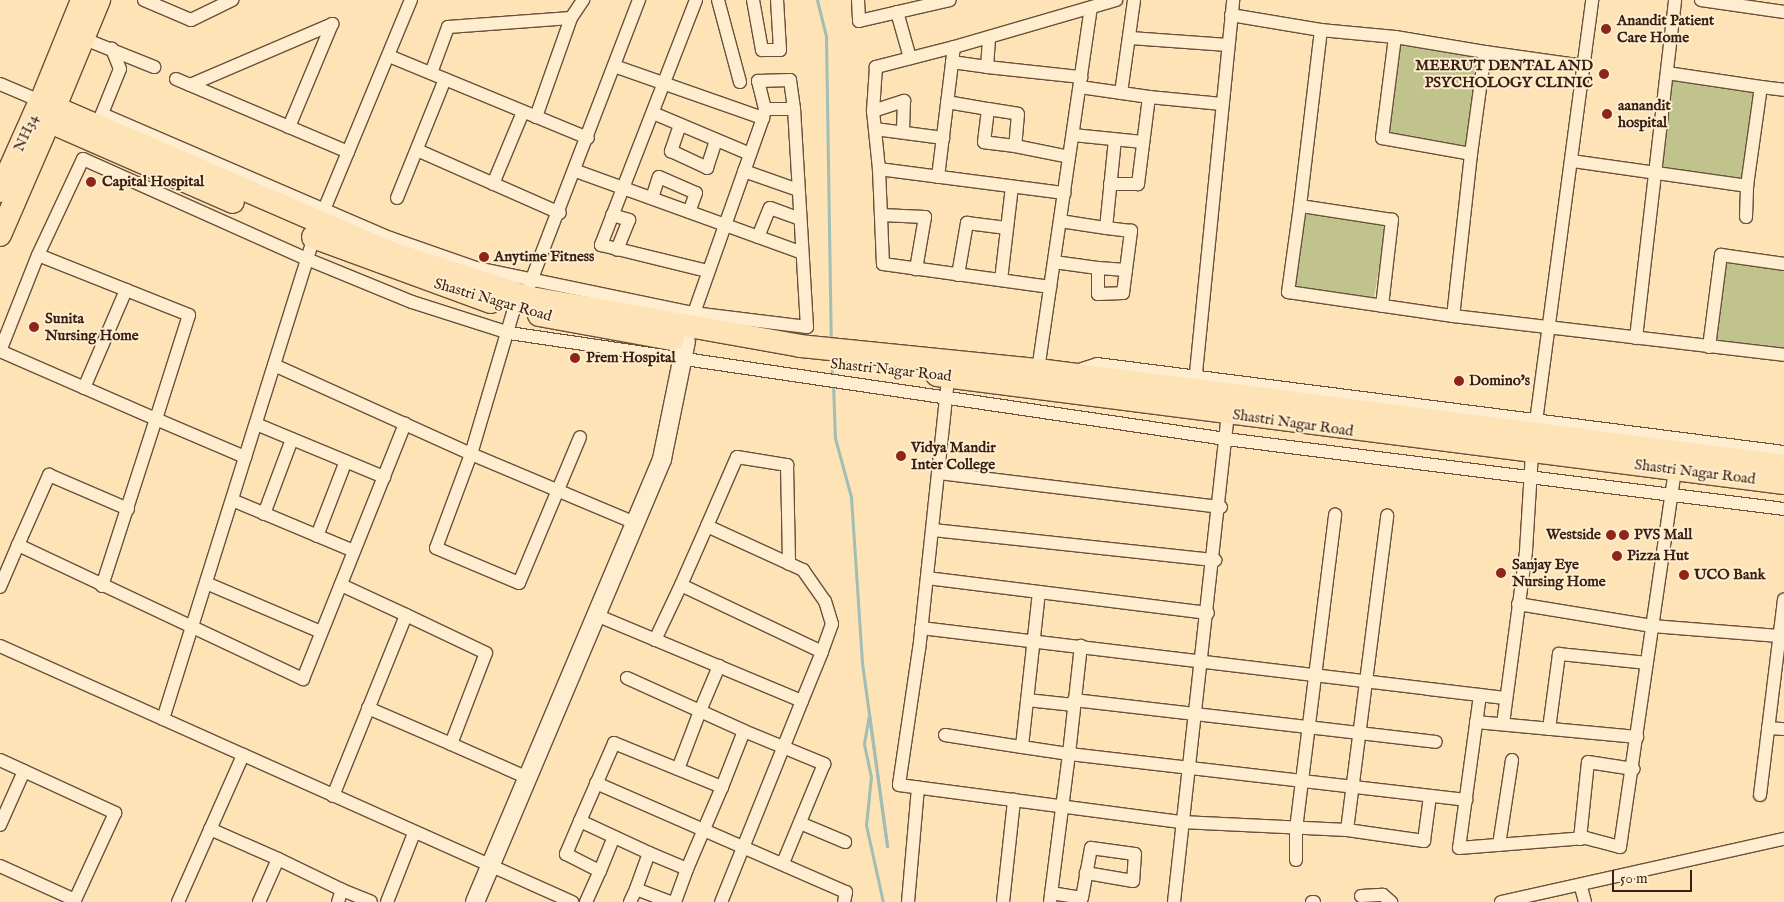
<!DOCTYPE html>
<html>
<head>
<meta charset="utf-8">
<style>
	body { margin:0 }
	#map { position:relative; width:1784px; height:902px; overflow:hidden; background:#fde3b5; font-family:"IM FELL English",serif }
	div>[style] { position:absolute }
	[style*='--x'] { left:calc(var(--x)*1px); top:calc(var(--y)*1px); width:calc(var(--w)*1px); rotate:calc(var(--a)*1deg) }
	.green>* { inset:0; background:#c1c38c; transform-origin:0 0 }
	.stream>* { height:3px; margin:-1.5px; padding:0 1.5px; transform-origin:1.5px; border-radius:1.5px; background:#a1bdb4 }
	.roads { filter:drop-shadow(1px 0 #6a503c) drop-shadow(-1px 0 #6a503c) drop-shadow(0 1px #6a503c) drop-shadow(0 -1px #6a503c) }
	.street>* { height:12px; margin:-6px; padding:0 6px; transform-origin:6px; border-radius:6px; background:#feedcf }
	.secondary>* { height:18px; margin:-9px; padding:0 9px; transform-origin:9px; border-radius:9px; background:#feedcf }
	.primary>* { height:20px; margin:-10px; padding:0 10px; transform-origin:10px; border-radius:10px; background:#fde3b5 }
	.highway>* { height:22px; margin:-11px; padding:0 11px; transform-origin:11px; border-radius:11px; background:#fde3b5 }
	.dots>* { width:14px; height:14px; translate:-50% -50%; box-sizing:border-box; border:2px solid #feedcf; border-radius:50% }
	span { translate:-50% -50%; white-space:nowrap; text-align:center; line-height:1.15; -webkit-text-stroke:4px #feedcf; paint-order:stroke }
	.poi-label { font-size:15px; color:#391f13; font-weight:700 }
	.left { translate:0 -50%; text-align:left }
	.right { translate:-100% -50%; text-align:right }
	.street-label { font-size:15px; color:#391f13 }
	.scale { position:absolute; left:1612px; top:870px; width:80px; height:22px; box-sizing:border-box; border:2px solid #391f13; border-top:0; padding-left:6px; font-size:15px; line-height:18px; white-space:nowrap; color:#391f13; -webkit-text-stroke:4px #feedcf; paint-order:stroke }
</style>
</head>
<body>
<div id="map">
	<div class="green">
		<div style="left:1400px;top:45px;width:80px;height:90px;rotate:9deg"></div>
		<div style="left:1671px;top:80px;width:85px;height:93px;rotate:8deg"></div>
		<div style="left:1304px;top:210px;width:84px;height:79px;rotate:10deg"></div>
		<div style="clip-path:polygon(1727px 260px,1784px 269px,1784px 349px,1715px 342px)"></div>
	</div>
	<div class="stream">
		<div style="--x:817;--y:0;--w:38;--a:76"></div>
		<div style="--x:826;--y:37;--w:303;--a:89.1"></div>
		<div style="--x:831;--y:356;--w:21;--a:87"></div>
		<div style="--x:833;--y:384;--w:54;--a:87.9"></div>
		<div style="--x:835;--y:438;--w:61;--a:74.8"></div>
		<div style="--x:851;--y:497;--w:166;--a:86.2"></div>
		<div style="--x:862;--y:663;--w:185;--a:82.2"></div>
		<div style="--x:887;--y:846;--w:132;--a:-97.8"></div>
		<div style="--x:869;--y:715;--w:29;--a:100"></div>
		<div style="--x:864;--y:744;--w:33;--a:78"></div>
		<div style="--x:871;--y:776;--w:49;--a:95.8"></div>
		<div style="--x:866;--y:825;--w:79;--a:77.6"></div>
	</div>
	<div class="roads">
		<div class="street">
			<div style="--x:144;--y:0;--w:51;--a:23.1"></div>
			<div style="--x:191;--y:20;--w:46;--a:-26"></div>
			<div style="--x:696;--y:0;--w:263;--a:111.2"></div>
			<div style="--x:601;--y:245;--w:110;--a:13.7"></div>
			<div style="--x:718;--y:0;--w:85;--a:75"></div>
			<div style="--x:753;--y:0;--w:51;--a:79.8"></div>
			<div style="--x:762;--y:50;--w:18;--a:0"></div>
			<div style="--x:780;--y:50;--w:50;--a:-93.4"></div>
			<div style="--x:858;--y:0;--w:21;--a:87"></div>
			<div style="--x:859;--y:21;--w:93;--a:-13"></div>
			<div style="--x:1701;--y:0;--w:84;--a:8.2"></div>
			<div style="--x:897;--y:12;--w:48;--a:74.2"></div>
			<div style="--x:1231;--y:15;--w:91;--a:9.5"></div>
			<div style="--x:571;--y:18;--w:22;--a:-56"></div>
			<div style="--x:82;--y:38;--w:78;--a:21.9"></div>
			<div style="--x:1130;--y:38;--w:98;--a:4.1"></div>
			<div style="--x:989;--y:39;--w:28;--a:94"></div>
			<div style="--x:987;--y:67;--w:95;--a:6.1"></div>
			<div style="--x:954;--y:47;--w:81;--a:165.6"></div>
			<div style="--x:876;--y:67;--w:44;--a:93.9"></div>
			<div style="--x:873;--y:111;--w:58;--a:84.1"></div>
			<div style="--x:879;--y:169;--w:187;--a:7.4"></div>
			<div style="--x:1485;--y:52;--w:100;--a:8"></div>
			<div style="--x:389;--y:56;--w:215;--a:22.4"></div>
			<div style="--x:952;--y:62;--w:35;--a:8"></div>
			<div style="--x:617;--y:67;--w:155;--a:19.3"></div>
			<div style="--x:763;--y:118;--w:215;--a:109.5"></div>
			<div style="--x:431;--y:73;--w:49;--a:-69.7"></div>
			<div style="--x:448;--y:27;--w:123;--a:-4.2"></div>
			<div style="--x:571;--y:18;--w:105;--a:109.5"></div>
			<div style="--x:176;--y:79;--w:187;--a:23"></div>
			<div style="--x:0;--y:84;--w:43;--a:23"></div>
			<div style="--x:190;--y:85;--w:155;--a:-23.2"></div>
			<div style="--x:332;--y:24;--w:112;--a:112.7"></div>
			<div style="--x:1080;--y:87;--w:70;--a:8.2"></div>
			<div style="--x:1149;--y:97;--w:88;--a:97.2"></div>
			<div style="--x:1138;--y:184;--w:28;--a:180"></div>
			<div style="--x:1761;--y:87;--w:23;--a:7"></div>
			<div style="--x:1121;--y:93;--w:94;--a:-82"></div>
			<div style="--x:1149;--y:97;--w:73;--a:5.5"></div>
			<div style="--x:947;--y:102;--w:42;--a:9.7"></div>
			<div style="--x:988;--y:109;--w:30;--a:9"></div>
			<div style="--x:1018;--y:114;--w:32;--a:95"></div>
			<div style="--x:1015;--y:146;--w:31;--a:-173"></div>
			<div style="--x:984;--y:142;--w:33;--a:-83"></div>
			<div style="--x:765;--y:109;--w:29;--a:-104"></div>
			<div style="--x:758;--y:81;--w:32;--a:-2"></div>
			<div style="--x:790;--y:80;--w:29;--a:82"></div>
			<div style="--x:873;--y:111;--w:33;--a:-18"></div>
			<div style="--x:904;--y:101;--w:31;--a:92"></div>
			<div style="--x:653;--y:113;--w:105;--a:22.9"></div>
			<div style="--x:102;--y:114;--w:314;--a:23.3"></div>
			<div style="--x:390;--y:238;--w:91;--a:19.2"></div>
			<div style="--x:476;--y:268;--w:222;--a:11.7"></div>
			<div style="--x:693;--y:313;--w:115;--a:7"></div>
			<div style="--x:807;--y:327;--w:218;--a:-93.4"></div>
			<div style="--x:794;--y:109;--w:29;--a:180"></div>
			<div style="--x:765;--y:109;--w:9;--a:103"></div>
			<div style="--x:99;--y:121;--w:56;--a:-68"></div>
			<div style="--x:120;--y:69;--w:22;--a:-112"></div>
			<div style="--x:680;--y:125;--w:28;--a:109"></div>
			<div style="--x:671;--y:151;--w:40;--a:25"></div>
			<div style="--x:707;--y:168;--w:29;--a:-72"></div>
			<div style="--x:875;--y:129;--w:69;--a:7.5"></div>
			<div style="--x:1073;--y:135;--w:70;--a:5.7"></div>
			<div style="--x:1015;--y:146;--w:55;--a:11.5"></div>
			<div style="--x:417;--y:150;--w:156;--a:23.8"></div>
			<div style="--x:1471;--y:154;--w:103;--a:-82.2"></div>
			<div style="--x:1485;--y:52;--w:91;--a:-170.5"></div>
			<div style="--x:1395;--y:37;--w:102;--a:97.3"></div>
			<div style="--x:1382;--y:138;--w:90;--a:10.2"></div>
			<div style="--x:1471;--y:154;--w:163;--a:96.3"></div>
			<div style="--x:1453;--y:316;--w:333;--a:6.7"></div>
			<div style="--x:1572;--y:161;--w:177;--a:8.1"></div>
			<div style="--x:1747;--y:186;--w:100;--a:-82"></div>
			<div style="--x:1761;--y:87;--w:95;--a:-171.5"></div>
			<div style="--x:879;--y:169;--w:95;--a:87.6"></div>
			<div style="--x:883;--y:264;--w:169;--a:7.8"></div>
			<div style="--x:576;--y:171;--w:240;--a:19.9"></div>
			<div style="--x:744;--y:171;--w:57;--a:19.4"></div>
			<div style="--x:938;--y:177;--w:131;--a:-83"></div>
			<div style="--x:954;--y:47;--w:169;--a:-16.2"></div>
			<div style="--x:493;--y:184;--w:78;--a:-67.4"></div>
			<div style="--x:397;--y:198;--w:128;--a:-68"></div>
			<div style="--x:652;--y:198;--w:22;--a:-72"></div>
			<div style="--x:659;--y:177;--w:40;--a:23.4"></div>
			<div style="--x:696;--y:193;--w:20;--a:110"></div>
			<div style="--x:1300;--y:206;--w:177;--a:-83.2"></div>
			<div style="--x:1321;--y:30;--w:74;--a:5.4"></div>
			<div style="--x:612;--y:215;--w:18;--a:16"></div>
			<div style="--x:629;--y:220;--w:32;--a:112"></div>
			<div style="--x:881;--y:215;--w:44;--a:2.6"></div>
			<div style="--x:925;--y:217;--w:53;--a:99.8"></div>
			<div style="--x:321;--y:217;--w:235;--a:-67.5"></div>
			<div style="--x:1746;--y:217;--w:31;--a:-88"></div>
			<div style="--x:1060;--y:221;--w:47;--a:8.7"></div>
			<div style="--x:758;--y:237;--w:31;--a:-68"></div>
			<div style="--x:770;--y:208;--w:32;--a:20"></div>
			<div style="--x:1054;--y:262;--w:44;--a:7.8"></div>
			<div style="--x:1098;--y:268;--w:26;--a:90"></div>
			<div style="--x:1098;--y:294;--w:25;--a:-2"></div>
			<div style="--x:1123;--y:293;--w:63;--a:-82.6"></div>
			<div style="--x:1131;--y:231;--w:25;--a:-173"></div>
			<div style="--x:1106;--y:228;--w:89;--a:-84.2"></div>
			<div style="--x:1098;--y:268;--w:28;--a:4"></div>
			<div style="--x:958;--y:275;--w:53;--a:-80.2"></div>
			<div style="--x:967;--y:223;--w:40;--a:7.1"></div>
			<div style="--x:1001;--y:280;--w:94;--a:-83.3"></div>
			<div style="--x:528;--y:289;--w:310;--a:-69"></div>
			<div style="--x:1382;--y:306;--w:87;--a:-83.4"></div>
			<div style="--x:1392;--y:220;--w:93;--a:-171.3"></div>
			<div style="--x:1300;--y:206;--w:87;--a:97.9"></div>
			<div style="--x:1288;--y:292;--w:167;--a:8.3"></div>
			<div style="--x:514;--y:309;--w:151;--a:106.5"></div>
			<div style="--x:471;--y:454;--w:178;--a:22.8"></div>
			<div style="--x:1636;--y:338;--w:340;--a:-83.4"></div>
			<div style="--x:1709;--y:347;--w:93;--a:-82.6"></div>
			<div style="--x:1721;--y:255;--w:64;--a:8.1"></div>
			<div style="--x:0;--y:351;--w:103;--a:-68.4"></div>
			<div style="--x:38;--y:255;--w:106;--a:-64.9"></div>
			<div style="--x:83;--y:159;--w:245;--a:24.1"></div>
			<div style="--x:307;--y:259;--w:23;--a:-72"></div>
			<div style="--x:0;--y:351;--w:170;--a:23.6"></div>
			<div style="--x:156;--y:419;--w:109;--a:-72.4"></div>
			<div style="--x:189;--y:315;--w:162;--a:-158.3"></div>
			<div style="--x:274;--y:365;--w:216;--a:24.3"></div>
			<div style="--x:471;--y:454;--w:100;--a:110.4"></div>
			<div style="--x:436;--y:548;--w:90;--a:22.9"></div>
			<div style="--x:519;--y:583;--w:158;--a:-67.3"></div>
			<div style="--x:949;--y:370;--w:281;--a:96.1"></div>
			<div style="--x:919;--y:649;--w:137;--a:98.4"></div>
			<div style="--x:899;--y:785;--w:284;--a:7.5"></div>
			<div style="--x:1181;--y:822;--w:166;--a:2.8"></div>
			<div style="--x:1347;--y:830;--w:78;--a:8.1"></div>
			<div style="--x:1424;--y:841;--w:45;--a:-82.4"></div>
			<div style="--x:1038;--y:370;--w:366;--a:-81.7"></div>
			<div style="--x:1076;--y:371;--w:22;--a:-18"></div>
			<div style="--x:1097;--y:364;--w:693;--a:7.3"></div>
			<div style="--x:1195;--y:383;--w:385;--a:-84.3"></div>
			<div style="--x:84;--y:388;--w:107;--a:-66.8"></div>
			<div style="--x:256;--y:424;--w:139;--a:22.5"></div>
			<div style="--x:1535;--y:429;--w:433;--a:-82.4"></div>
			<div style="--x:939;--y:473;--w:284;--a:6.9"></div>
			<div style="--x:232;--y:500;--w:132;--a:22.7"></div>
			<div style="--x:264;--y:514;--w:80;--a:-69.5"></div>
			<div style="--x:707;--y:526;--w:75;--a:-66.5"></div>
			<div style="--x:737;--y:457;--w:51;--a:9.1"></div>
			<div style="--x:787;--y:465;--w:99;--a:88.8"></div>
			<div style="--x:933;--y:530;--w:284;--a:6.1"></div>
			<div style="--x:317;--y:536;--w:80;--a:-68.9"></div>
			<div style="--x:18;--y:545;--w:77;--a:-66.1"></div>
			<div style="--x:49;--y:475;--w:86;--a:23.3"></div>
			<div style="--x:927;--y:578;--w:283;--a:7.1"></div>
			<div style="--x:206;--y:583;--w:125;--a:23.1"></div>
			<div style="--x:681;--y:585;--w:64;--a:-66.2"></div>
			<div style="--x:707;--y:526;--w:106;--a:24.6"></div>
			<div style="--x:803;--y:570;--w:38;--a:55"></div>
			<div style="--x:825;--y:601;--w:24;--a:73"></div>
			<div style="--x:832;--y:624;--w:30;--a:110"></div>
			<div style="--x:102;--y:586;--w:176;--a:-72.1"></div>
			<div style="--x:156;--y:419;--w:97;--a:23.1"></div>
			<div style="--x:0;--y:587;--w:46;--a:-66.8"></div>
			<div style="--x:18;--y:545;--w:315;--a:25.2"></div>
			<div style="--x:303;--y:679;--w:275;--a:-68.2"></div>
			<div style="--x:1039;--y:592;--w:156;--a:96.3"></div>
			<div style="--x:1022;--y:747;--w:48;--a:8.5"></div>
			<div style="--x:1069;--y:754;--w:109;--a:-83.7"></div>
			<div style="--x:1518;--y:604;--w:136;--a:9.3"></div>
			<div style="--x:1652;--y:626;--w:127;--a:4.5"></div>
			<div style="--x:596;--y:615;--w:223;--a:22.7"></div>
			<div style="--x:802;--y:701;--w:217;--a:111.9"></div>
			<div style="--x:921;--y:628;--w:588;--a:6.84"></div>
			<div style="--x:655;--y:640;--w:61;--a:-64.7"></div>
			<div style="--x:681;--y:585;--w:156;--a:25.4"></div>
			<div style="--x:822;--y:652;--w:53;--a:112.2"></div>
			<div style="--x:0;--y:646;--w:627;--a:24.11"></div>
			<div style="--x:627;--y:678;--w:80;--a:24.3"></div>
			<div style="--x:700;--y:711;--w:49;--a:-67.1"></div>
			<div style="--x:1480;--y:695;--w:154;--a:97.8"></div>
			<div style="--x:1459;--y:848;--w:127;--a:-4.5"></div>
			<div style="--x:1586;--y:838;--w:35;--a:15"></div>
			<div style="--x:1620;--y:847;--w:382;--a:-81.7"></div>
			<div style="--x:1027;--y:700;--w:47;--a:6.1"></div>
			<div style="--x:1074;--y:700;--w:364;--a:6.6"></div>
			<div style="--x:368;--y:708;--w:90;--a:23.4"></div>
			<div style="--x:451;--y:744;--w:97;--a:-69"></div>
			<div style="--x:486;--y:653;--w:89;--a:-154.6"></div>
			<div style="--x:163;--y:719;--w:482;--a:-72.6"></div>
			<div style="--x:307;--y:259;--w:113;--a:22.3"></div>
			<div style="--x:412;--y:302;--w:102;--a:17.7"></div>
			<div style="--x:509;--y:333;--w:725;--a:8.41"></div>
			<div style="--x:1226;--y:439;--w:562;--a:7.15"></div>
			<div style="--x:1476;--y:722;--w:162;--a:5.3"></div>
			<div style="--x:1503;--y:724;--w:175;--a:-82.4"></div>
			<div style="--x:1526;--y:551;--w:97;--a:-86.5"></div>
			<div style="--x:1768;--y:728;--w:16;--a:4"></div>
			<div style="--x:1549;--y:729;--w:76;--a:-82.4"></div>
			<div style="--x:1559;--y:654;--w:88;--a:5.8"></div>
			<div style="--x:744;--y:731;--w:87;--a:22.4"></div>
			<div style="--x:824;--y:764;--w:107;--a:112.5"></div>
			<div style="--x:945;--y:735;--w:78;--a:8.9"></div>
			<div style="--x:451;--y:744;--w:84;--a:23.8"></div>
			<div style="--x:0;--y:760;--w:127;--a:24.7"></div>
			<div style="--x:115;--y:813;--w:98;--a:114.7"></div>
			<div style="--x:678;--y:769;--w:62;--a:-69.2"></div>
			<div style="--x:700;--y:711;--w:48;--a:24.4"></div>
			<div style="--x:744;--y:731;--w:60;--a:111.4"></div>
			<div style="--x:596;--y:783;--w:273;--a:23.6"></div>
			<div style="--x:846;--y:892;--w:10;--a:101"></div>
			<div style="--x:1760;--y:795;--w:197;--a:-83"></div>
			<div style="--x:333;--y:796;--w:195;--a:-68"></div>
			<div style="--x:406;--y:615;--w:72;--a:-155.2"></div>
			<div style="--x:580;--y:821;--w:36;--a:113"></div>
			<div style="--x:566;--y:854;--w:38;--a:27"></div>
			<div style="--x:600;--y:871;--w:37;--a:-68"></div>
			<div style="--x:800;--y:823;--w:49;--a:22.9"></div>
			<div style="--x:0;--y:825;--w:59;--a:-66"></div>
			<div style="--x:210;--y:829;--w:74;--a:23.8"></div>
			<div style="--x:1347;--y:830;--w:317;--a:-82.7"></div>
			<div style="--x:1580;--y:839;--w:77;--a:-84.1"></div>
			<div style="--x:1588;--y:762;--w:46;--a:8.8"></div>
			<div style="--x:1499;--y:845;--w:86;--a:-81.3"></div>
			<div style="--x:649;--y:853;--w:76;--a:-155.1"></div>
			<div style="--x:580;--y:821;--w:85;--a:-66.4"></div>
			<div style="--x:614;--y:743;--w:117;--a:22.2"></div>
			<div style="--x:722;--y:787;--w:89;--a:113.1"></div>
			<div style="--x:687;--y:869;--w:41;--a:-157.2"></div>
			<div style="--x:649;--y:853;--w:38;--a:110"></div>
			<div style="--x:636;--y:889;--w:36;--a:21"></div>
			<div style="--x:1296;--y:860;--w:31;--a:-90"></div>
			<div style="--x:1296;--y:829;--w:317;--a:-82.9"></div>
			<div style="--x:0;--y:866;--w:82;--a:24.4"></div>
			<div style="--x:1581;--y:887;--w:16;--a:75"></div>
			<div style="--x:1051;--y:893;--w:31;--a:9"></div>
			<div style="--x:1082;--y:898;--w:51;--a:-79.8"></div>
			<div style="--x:1091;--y:848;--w:44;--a:7.8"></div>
			<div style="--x:1135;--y:854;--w:27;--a:94"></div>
			<div style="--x:1133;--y:881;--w:48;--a:-170.3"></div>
			<div style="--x:1361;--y:896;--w:22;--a:-3"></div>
			<div style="--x:1383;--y:895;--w:11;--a:41"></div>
			<div style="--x:178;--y:902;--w:161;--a:-66.1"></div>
			<div style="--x:259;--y:902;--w:47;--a:-66.2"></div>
			<div style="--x:278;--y:859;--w:71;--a:25.8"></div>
			<div style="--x:338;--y:902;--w:13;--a:-72"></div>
			<div style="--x:342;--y:890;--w:31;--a:22"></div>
			<div style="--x:387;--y:902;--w:74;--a:-68.6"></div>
			<div style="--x:586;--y:902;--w:34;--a:-66"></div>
			<div style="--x:630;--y:902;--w:14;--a:-65"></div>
			<div style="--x:675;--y:902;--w:35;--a:-70"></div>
			<div style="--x:908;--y:902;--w:115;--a:-85"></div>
			<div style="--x:1003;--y:902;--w:103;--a:-83.8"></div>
			<div style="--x:1050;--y:902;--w:149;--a:-82.7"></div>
			<div style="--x:1069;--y:754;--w:400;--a:6.6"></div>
			<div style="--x:1174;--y:902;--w:491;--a:-83.7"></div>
			<div style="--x:1312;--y:902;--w:2;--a:0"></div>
			<div style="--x:1501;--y:902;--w:290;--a:-12.6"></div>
		</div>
		<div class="secondary">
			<div style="--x:475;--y:902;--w:481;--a:-67.1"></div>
			<div style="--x:662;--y:459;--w:120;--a:-78.5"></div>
		</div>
		<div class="primary">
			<div style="--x:40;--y:101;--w:109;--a:-67.9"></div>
			<div style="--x:56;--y:107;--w:116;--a:-67.6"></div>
		</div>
		<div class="highway">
			<div style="--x:34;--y:115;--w:217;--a:23.6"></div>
			<div style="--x:0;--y:191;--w:98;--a:-66"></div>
			<div style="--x:40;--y:101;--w:386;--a:23.4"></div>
			<div style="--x:394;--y:254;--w:139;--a:18"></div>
			<div style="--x:526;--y:297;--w:278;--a:10.1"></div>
			<div style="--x:800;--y:346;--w:239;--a:5.8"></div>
			<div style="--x:1038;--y:370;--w:752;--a:7.33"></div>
			<div style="--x:0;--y:235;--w:138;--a:-66.6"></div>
			<div style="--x:313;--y:237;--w:189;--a:20.1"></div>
			<div style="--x:539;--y:315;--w:136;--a:10.2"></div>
			<div style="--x:937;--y:375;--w:854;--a:7.27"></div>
		</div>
	</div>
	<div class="dots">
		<div style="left:1606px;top:29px;background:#8f2418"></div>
		<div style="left:1604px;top:74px;background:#8f2418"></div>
		<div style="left:1607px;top:114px;background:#8f2418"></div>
		<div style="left:91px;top:182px;background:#8f2418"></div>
		<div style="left:484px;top:257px;background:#8f2418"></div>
		<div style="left:34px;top:327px;background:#8f2418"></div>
		<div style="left:575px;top:358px;background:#8f2418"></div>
		<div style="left:1459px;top:381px;background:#8f2418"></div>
		<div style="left:901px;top:456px;background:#8f2418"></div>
		<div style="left:1611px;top:535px;background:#8f2418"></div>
		<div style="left:1624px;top:535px;background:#8f2418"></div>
		<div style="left:1617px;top:556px;background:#8f2418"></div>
		<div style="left:1501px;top:573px;background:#8f2418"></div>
		<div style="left:1684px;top:575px;background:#8f2418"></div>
	</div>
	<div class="poi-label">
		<span class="left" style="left:1617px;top:29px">Anandit Patient<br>Care Home</span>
		<span class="right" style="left:1593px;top:74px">MEERUT DENTAL AND<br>PSYCHOLOGY CLINIC</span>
		<span class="left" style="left:1618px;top:114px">aanandit<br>hospital</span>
		<span class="left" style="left:102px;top:182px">Capital Hospital</span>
		<span class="left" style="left:494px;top:257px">Anytime Fitness</span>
		<span class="left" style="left:45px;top:327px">Sunita<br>Nursing Home</span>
		<span class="left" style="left:586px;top:358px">Prem Hospital</span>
		<span class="left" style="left:1469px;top:381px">Domino's</span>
		<span class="left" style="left:911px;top:456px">Vidya Mandir<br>Inter College</span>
		<span class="right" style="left:1601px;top:535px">Westside</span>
		<span class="left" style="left:1634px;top:535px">PVS Mall</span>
		<span class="left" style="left:1627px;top:556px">Pizza Hut</span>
		<span class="left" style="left:1512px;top:573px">Sanjay Eye<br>Nursing Home</span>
		<span class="left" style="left:1694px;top:575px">UCO Bank</span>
	</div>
	<div class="street-label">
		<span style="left:26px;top:133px;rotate:-66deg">NH34</span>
		<span style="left:493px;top:300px;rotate:16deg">Shastri Nagar Road</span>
		<span style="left:891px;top:370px;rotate:6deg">Shastri Nagar Road</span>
		<span style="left:1293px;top:423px;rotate:8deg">Shastri Nagar Road</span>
		<span style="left:1695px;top:472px;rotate:7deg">Shastri Nagar Road</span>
	</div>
	<div class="scale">50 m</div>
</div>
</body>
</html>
